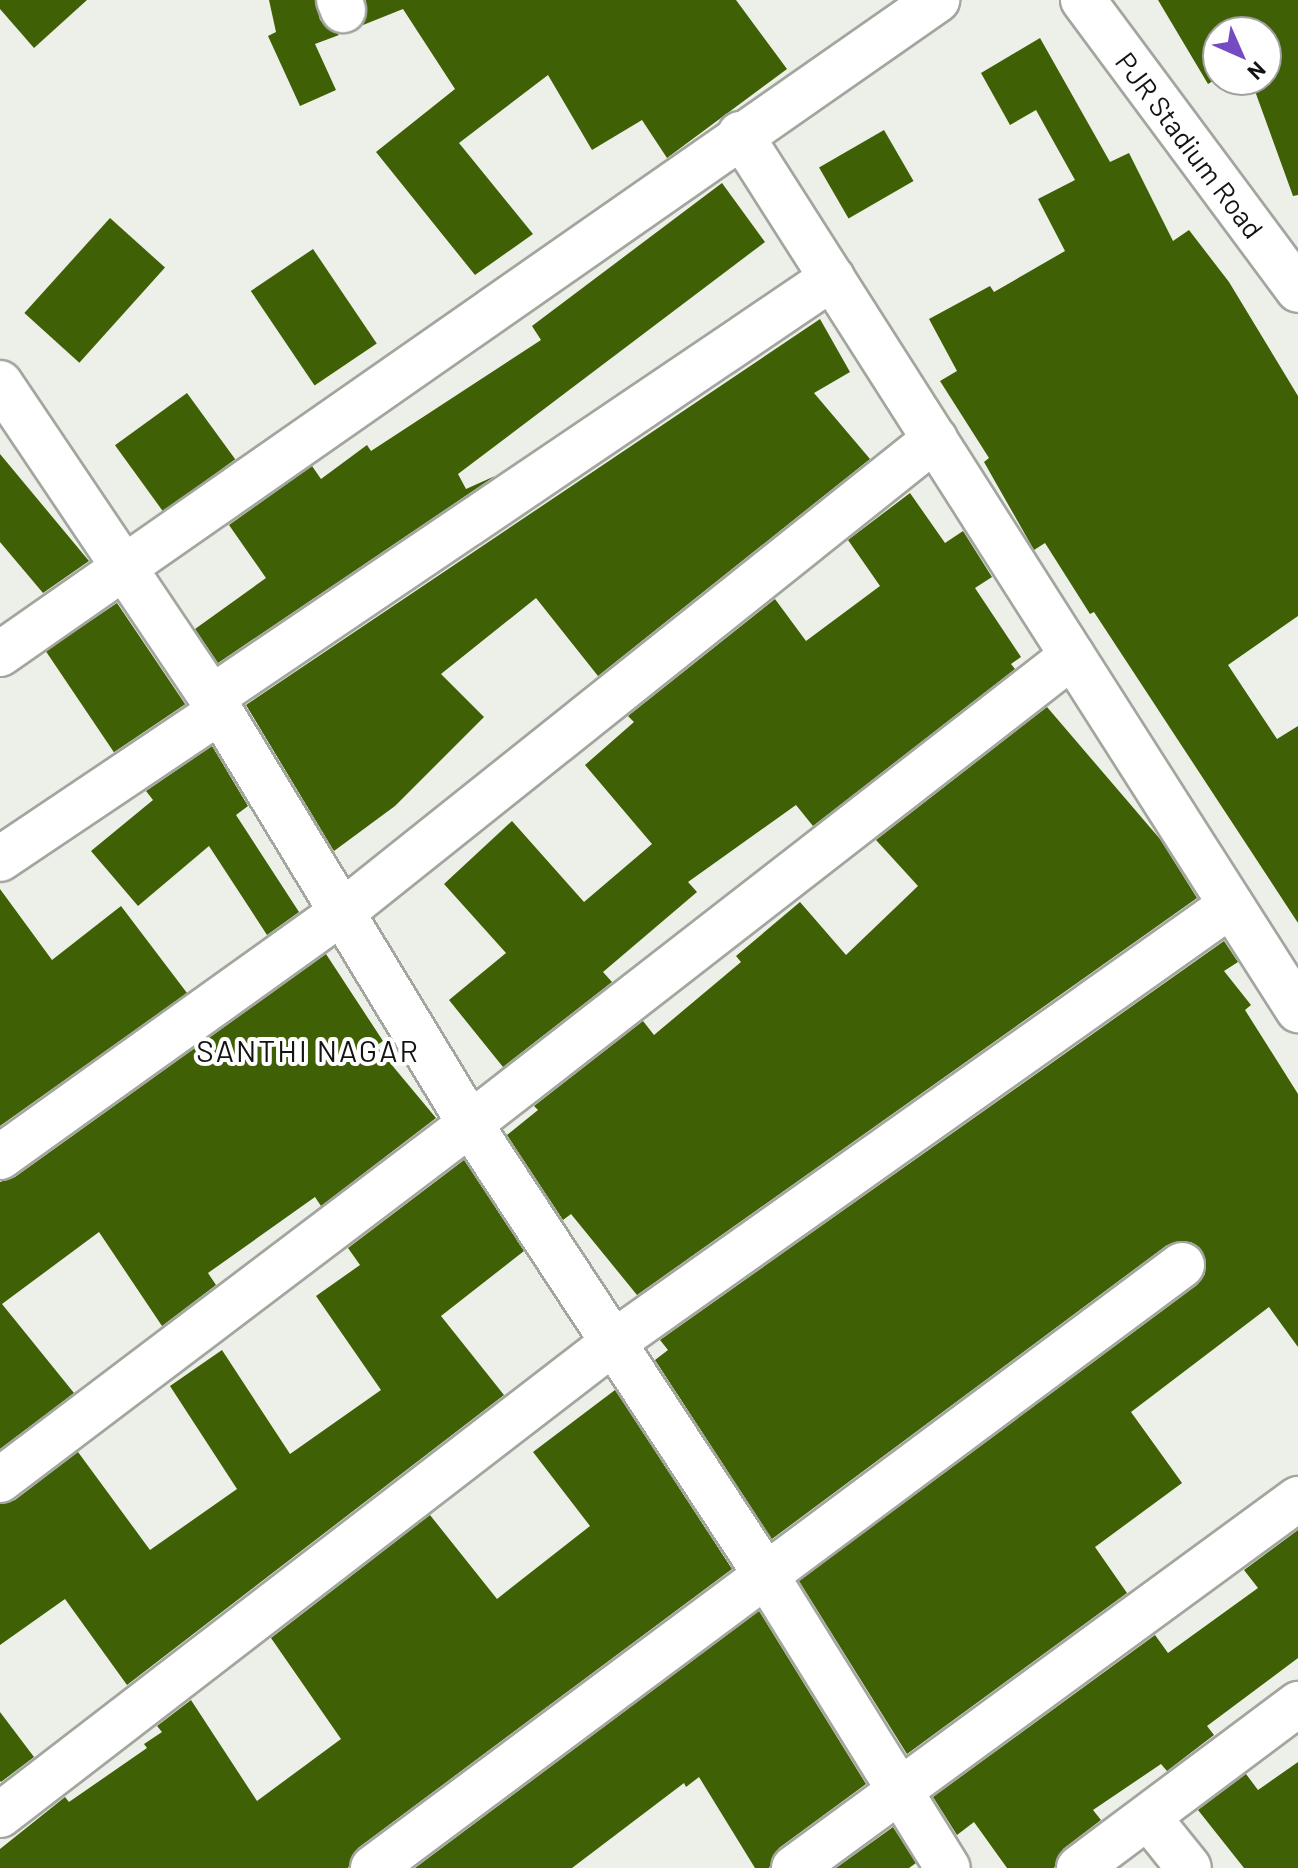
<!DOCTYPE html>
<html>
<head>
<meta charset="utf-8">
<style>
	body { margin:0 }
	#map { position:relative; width:1298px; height:1868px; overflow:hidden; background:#ecf0e8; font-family:Barlow,sans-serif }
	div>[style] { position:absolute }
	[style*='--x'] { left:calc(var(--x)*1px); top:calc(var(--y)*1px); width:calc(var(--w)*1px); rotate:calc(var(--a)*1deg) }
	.building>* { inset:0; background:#3f6004; transform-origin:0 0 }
	.roads { filter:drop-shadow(2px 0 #a2a69e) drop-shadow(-2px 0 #a2a69e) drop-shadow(0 2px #a2a69e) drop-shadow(0 -2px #a2a69e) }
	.minor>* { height:44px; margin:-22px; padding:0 22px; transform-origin:22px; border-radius:22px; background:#fff }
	span { translate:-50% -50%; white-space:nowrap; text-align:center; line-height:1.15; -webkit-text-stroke:8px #fff; paint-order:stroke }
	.street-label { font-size:28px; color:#131411 }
	.neighbourhood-label { font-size:30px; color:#131411; letter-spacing:2px }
	.north { position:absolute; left:1202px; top:16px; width:80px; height:80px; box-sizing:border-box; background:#fff; border:2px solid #a1a1a0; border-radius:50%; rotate:135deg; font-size:22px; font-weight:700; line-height:32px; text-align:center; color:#131411 }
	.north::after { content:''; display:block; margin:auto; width:28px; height:36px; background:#754bc4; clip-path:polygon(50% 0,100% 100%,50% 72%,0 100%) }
</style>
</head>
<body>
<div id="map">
	<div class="building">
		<div style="clip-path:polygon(0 0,87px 0,34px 48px,0 9px)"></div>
		<div style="clip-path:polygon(269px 0,315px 0,320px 20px,339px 35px,315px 44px,336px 90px,300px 106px,268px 36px,276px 32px)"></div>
		<div style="clip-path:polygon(366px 0,736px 0,787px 69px,667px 158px,642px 120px,592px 150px,548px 75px,459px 143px,533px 234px,475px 275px,376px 152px,455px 89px,403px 9px,363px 25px)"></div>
		<div style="clip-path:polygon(1158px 0,1298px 0,1298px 195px,1293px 196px,1251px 80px,1266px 80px,1266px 32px,1218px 32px,1218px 78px,1208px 84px)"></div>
		<div style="clip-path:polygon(1040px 38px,1110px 162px,1129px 153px,1173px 241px,1189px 230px,1229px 282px,1298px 396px,1298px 616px,1228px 665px,1277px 739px,1298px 726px,1298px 923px,1094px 612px,1090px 614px,1045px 543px,1034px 550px,984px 462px,989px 458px,940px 381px,957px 371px,929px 319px,990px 286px,994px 292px,1065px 251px,1038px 199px,1075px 180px,1036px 110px,1010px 125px,981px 73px)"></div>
		<div style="left:884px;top:130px;width:59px;height:75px;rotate:60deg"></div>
		<div style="clip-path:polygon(722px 183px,765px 242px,458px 474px,466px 489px,495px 476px,218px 663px,195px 629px,266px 578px,229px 525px,312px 466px,321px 479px,367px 445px,371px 451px,541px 340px,532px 326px)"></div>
		<div style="left:110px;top:218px;width:74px;height:128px;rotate:42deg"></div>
		<div style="left:313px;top:249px;width:114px;height:75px;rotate:56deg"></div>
		<div style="clip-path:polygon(820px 319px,850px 372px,814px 393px,870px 459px,598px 676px,536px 598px,441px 674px,484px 717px,395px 806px,334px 851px,246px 705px)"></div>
		<div style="left:187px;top:393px;width:82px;height:89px;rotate:54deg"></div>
		<div style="clip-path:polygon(0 454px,89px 561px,43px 593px,0 542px)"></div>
		<div style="clip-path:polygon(910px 493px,945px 543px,963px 531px,992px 577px,975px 588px,1021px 657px,1011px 664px,1015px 669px,813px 826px,796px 805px,688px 882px,697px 892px,603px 972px,612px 982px,503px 1067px,449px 1000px,506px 953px,444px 884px,512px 821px,584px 902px,652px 844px,585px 765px,634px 722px,628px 716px,775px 599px,806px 641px,880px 586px,848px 540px)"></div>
		<div style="left:117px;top:603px;width:122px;height:86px;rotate:56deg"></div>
		<div style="clip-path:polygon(1047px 707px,1160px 839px,1197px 898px,637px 1295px,571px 1214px,563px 1220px,507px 1135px,538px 1110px,534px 1106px,643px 1021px,654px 1035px,741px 962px,736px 956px,800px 902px,846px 955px,918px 886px,876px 840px)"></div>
		<div style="clip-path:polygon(212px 746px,248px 806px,236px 815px,299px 912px,267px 935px,209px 846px,138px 906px,91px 851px,153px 800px,146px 791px)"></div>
		<div style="clip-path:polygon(0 889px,52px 960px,121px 906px,187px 993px,0 1126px)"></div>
		<div style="clip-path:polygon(1224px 941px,1238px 962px,1224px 971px,1251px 1005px,1245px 1010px,1298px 1094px,1298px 1347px,1269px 1307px,1131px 1412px,1182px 1483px,1095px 1547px,1127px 1593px,907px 1754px,799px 1581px,1197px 1285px,1205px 1274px,1202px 1251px,1191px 1242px,1167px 1245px,772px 1539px,655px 1360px,668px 1350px,660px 1340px)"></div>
		<div style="clip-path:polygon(326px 954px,383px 1041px,376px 1046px,436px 1118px,321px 1206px,315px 1197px,208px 1273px,216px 1285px,162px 1326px,99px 1232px,2px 1304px,74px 1393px,0 1449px,0 1182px,15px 1177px)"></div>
		<div style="clip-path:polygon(464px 1160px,524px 1251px,441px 1316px,504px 1395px,127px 1685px,65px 1599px,0 1645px,0 1504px,15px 1500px,78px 1452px,150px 1550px,237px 1489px,170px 1386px,222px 1350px,290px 1454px,381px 1390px,316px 1296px,360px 1265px,348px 1248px)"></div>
		<div style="clip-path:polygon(615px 1390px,732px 1569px,358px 1848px,348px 1868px,0 1868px,0 1849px,65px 1797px,69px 1802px,147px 1748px,144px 1744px,162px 1732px,157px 1726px,191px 1700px,257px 1801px,341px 1739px,271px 1638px,430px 1515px,497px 1599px,590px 1526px,533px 1452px)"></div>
		<div style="clip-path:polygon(1298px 1530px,1298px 1658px,1207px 1726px,1214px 1735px,1167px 1771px,1161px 1764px,1093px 1810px,1101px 1820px,1063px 1849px,1054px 1868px,1007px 1868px,974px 1822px,957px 1835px,933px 1797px,1155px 1635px,1168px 1653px,1258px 1588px,1244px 1570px)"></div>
		<div style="clip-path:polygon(759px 1611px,866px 1784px,779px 1848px,769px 1868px,755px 1868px,699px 1777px,686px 1787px,684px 1783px,572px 1868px,415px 1868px)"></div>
		<div style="clip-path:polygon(0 1712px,34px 1757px,1px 1782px,0 1781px)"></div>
		<div style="clip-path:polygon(1298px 1762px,1298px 1868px,1244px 1868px,1198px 1810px,1246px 1774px,1258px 1790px)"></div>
		<div style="clip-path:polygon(893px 1827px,916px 1863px,909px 1868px,836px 1868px)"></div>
	</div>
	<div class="roads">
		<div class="minor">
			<div style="--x:339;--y:0;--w:11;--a:68"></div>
			<div style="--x:1083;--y:0;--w:361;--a:53.4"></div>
			<div style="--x:740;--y:134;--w:1039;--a:57.5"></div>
			<div style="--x:0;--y:383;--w:395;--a:56.1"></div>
			<div style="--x:220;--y:711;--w:483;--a:58.8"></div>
			<div style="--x:470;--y:1124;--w:539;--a:56.72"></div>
			<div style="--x:766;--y:1575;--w:345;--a:58.2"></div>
			<div style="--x:0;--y:654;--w:1143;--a:-34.91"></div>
			<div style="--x:211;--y:698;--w:750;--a:-34.07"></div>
			<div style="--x:0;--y:859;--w:265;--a:-33.9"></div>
			<div style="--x:0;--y:1157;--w:424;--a:-35.6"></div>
			<div style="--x:345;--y:910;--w:755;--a:-38.6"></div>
			<div style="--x:0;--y:1480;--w:590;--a:-37.14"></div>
			<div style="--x:470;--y:1124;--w:763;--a:-37.86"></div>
			<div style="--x:0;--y:1815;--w:775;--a:-37.61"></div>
			<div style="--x:614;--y:1342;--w:756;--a:-35.31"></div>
			<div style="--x:1148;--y:1817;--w:65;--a:51.2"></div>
			<div style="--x:373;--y:1868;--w:1009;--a:-36.7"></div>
			<div style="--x:794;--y:1868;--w:625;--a:-36.21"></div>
			<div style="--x:1079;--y:1868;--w:274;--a:-36.8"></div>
		</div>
	</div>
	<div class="street-label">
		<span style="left:1190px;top:145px;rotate:53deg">PJR Stadium Road</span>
	</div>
	<div class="neighbourhood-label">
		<span style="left:308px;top:1050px">SANTHI NAGAR</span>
	</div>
	<div class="north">N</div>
</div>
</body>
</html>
